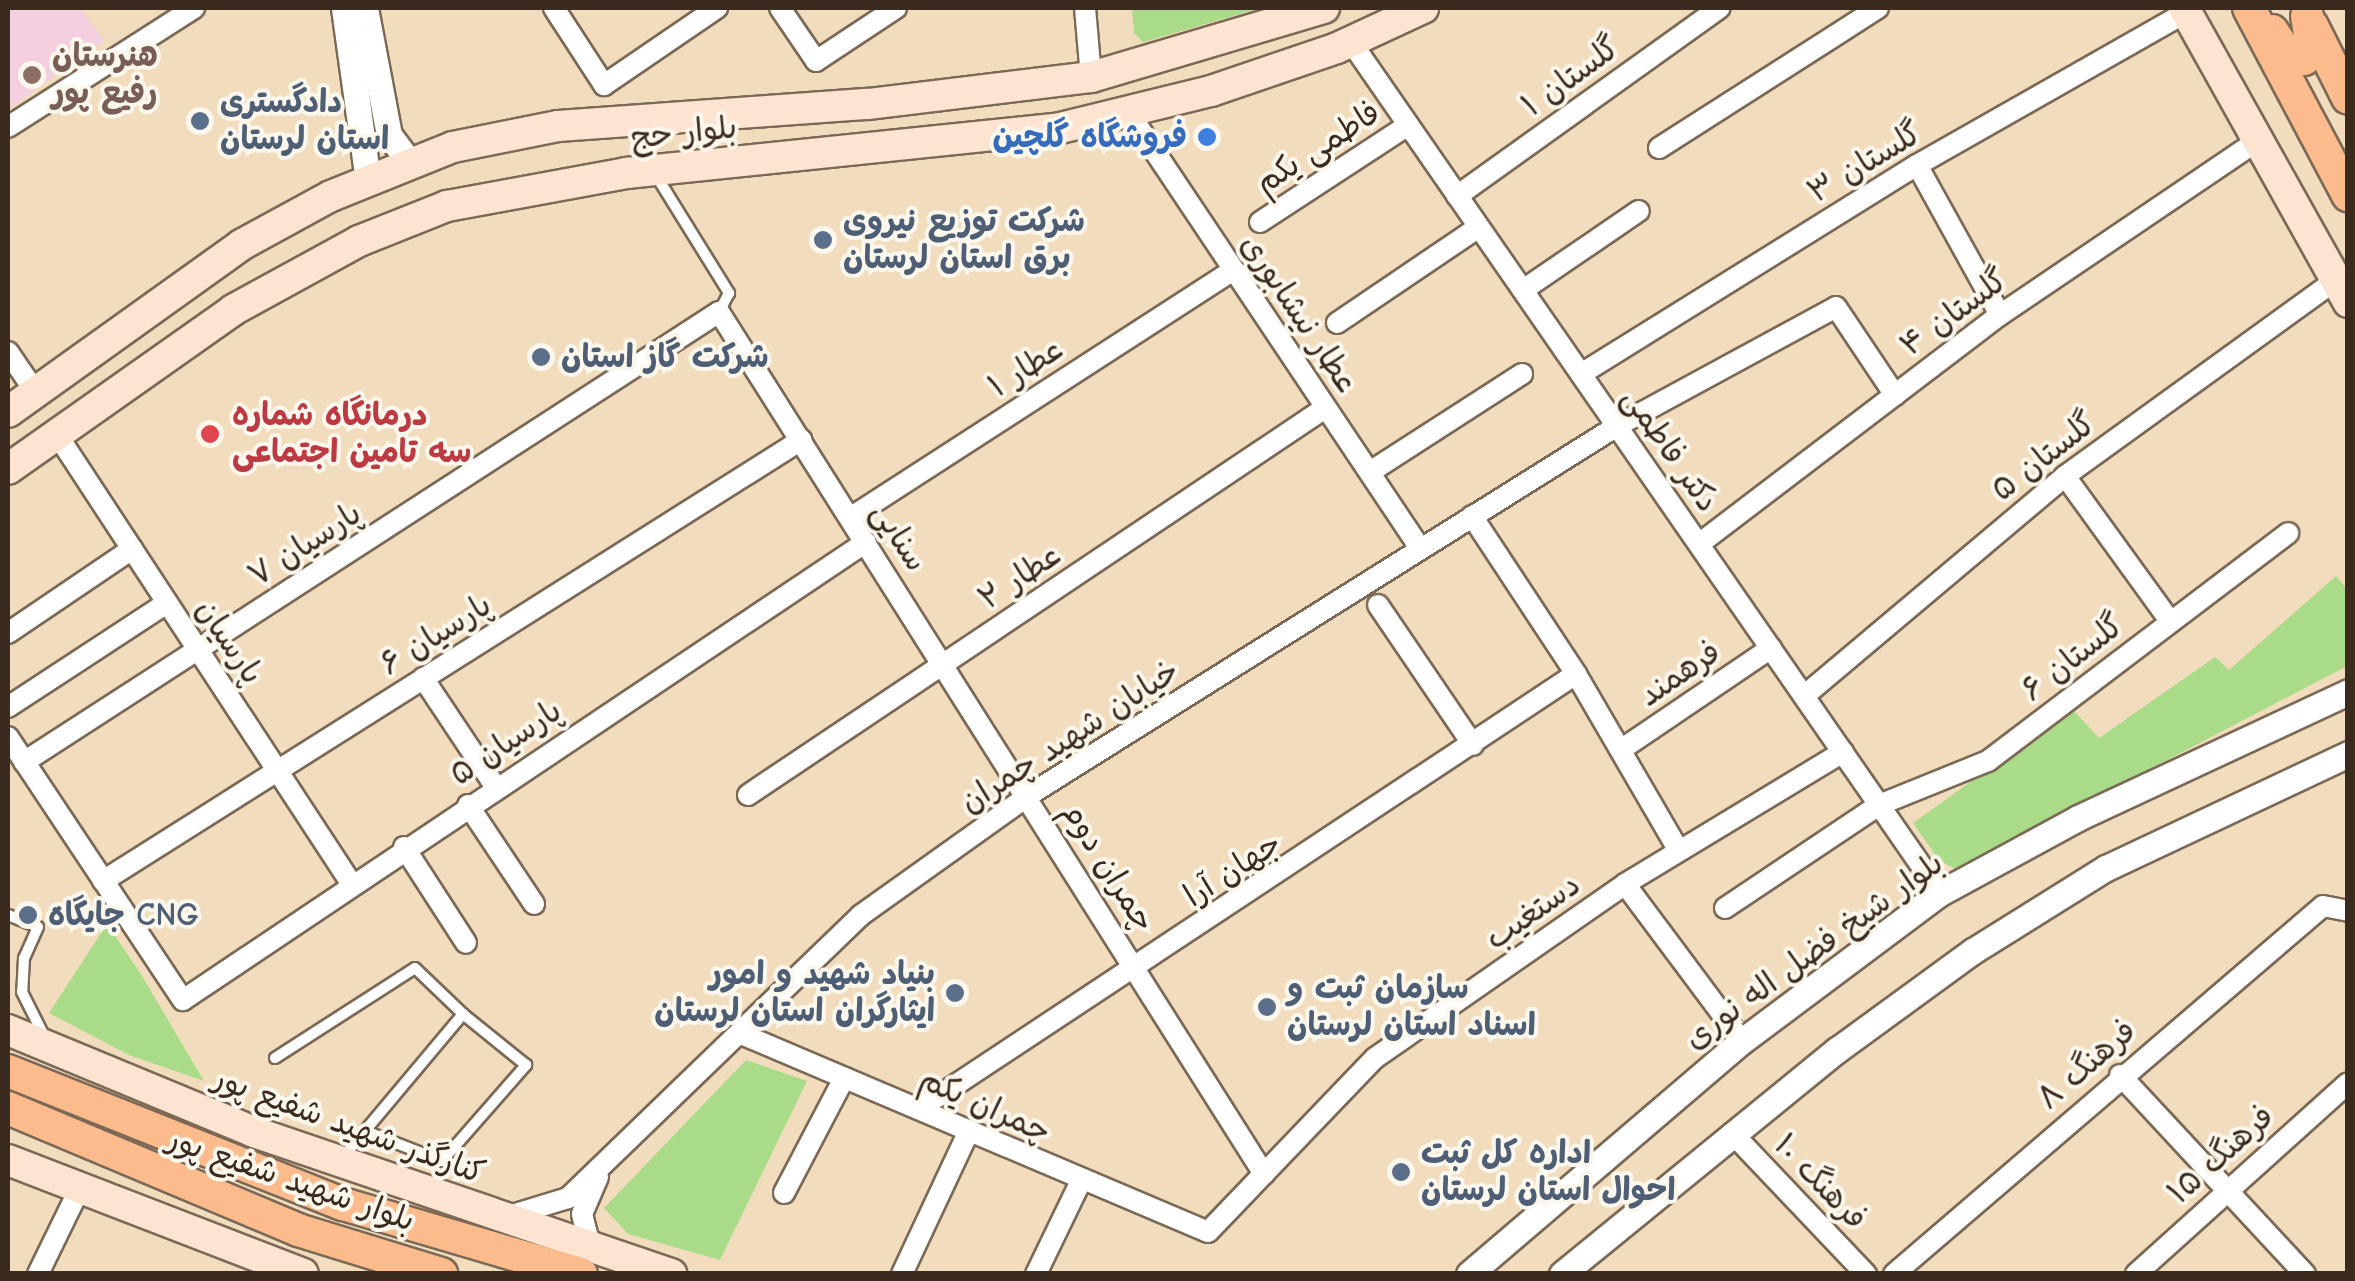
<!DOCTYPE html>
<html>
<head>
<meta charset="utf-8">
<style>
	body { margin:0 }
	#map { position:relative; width:2355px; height:1281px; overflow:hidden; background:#f1ddbe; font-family:"Comic Neue","Playpen Sans Arabic",sans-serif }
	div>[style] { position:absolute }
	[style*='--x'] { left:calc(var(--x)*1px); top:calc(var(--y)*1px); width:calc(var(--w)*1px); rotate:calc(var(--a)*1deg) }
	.built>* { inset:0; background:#f3cfe0 }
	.green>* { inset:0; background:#aadb89 }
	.roads { filter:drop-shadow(2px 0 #7b6956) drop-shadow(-2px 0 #7b6956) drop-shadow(0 2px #7b6956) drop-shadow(0 -2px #7b6956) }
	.service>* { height:10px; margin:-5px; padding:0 5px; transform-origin:5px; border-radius:5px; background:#fff }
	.minor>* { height:20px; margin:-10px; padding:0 10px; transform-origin:10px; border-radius:10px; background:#fff }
	.tertiary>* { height:25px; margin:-12.5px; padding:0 12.5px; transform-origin:12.5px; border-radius:12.5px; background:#fff }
	.secondary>* { height:30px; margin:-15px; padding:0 15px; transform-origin:15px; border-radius:15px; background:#fde4d1 }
	.primary>* { height:32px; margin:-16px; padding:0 16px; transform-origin:16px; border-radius:16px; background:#fbbb8c }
	.dots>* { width:28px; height:28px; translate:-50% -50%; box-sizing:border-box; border:5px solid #fbf7ec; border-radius:50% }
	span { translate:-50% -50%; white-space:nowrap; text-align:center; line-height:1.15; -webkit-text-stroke:8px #fbf7ec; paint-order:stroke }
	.education-label { font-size:32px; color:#785e54; font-weight:700 }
	.left { translate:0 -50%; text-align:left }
	.street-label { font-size:32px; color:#3b2a1e }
	.service-label { font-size:32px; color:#4e5e75; font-weight:700 }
	.right { translate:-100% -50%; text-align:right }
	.shop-label { font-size:32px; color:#366cbe; font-weight:700 }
	.health-label { font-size:32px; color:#be3a42; font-weight:700 }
	.frame { position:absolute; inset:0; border:10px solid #3b2a1e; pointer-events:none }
</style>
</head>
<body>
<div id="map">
	<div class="built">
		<div style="clip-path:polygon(8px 8px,80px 8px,104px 41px,8px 109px)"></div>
	</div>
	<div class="green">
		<div style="clip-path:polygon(1132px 8px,1261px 8px,1143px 42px,1134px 33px)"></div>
		<div style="clip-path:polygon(2336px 576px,2347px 589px,2347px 666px,1957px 870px,1939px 860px,1913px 823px,2072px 709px,2099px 738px,2215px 657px,2229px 670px)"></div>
		<div style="clip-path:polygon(107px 924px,142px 976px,204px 1081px,129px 1055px,49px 1013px)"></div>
		<div style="clip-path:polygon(746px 1060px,807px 1081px,720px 1260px,628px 1234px,604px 1208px)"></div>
	</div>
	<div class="roads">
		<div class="service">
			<div style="--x:657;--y:177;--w:137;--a:58.2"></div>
			<div style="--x:729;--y:293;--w:21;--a:118"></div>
			<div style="--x:8;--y:915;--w:32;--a:22"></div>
			<div style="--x:38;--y:927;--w:34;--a:114"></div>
			<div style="--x:24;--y:958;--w:34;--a:93"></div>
			<div style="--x:22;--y:992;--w:51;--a:63.4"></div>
			<div style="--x:275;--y:1058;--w:166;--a:-32.7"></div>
			<div style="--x:415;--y:968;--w:66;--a:43.8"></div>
			<div style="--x:463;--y:1014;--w:187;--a:130"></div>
			<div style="--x:365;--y:1131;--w:83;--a:21.3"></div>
			<div style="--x:442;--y:1161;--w:128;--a:-48.8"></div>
			<div style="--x:526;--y:1065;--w:81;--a:-141"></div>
		</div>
		<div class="minor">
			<div style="--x:554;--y:8;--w:92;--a:57"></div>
			<div style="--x:604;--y:85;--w:137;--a:-34.3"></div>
			<div style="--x:780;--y:8;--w:64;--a:55.8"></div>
			<div style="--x:816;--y:61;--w:96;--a:-33.5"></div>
			<div style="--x:1085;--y:8;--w:69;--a:85"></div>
			<div style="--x:1351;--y:42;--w:1035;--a:55.31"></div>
			<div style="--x:1129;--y:113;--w:523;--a:56.22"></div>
			<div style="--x:8;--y:127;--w:221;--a:-32.6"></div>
			<div style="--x:1659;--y:148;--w:260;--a:-32.6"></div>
			<div style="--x:1917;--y:165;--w:171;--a:61"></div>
			<div style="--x:1457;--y:196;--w:323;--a:-35.6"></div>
			<div style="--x:1260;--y:222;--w:177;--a:-33.2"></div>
			<div style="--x:1523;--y:290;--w:140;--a:-34.3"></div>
			<div style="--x:1337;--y:323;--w:171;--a:-34.1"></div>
			<div style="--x:8;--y:352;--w:46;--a:55.6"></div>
			<div style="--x:1581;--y:374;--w:396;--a:-31.9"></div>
			<div style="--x:1917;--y:165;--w:309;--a:-29.6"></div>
			<div style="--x:56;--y:433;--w:538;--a:56.75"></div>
			<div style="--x:1370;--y:472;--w:181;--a:-32.8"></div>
			<div style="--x:2065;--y:476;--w:179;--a:54.1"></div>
			<div style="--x:1472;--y:516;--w:189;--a:56.6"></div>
			<div style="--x:1576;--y:674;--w:203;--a:59.8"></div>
			<div style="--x:850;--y:518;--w:457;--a:-32.9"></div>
			<div style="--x:1699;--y:544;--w:378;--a:-37.3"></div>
			<div style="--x:2000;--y:315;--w:307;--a:-34.1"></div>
			<div style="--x:1378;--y:605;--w:169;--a:55.8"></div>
			<div style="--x:8;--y:633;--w:150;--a:-34.1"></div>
			<div style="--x:423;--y:678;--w:130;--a:56.3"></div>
			<div style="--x:1804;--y:696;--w:341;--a:-40.1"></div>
			<div style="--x:2065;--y:476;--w:332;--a:-35.9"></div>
			<div style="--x:8;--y:707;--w:190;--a:-33.2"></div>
			<div style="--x:8;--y:737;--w:316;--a:56.4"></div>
			<div style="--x:183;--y:1000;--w:822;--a:-33.84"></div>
			<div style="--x:1622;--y:749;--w:180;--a:-34.1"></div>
			<div style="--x:24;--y:762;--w:828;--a:-32.92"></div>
			<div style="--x:719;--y:312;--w:1020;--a:57.7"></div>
			<div style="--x:748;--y:795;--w:695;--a:-33.85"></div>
			<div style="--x:468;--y:805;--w:119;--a:56.3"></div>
			<div style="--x:404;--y:847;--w:114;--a:57.1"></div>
			<div style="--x:103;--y:881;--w:826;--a:-32.28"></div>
			<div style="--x:1625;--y:884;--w:196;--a:53.3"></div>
			<div style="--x:1725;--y:908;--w:185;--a:-33.8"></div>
			<div style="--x:1879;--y:805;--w:118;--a:-22"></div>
			<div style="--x:1988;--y:761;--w:377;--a:-37.2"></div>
			<div style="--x:739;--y:1033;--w:509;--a:22.99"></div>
			<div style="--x:1208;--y:1232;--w:241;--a:-46.2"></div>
			<div style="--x:1375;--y:1058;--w:305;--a:-34.8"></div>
			<div style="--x:1625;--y:884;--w:255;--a:-31.2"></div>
			<div style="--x:2120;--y:1075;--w:272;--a:47.1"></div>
			<div style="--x:919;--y:1109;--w:788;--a:-33.51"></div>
			<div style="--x:1732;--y:1133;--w:195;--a:46.5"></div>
			<div style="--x:598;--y:1177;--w:40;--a:113.4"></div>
			<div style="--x:582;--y:1214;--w:25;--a:76"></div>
			<div style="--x:588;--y:1238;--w:16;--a:40"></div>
			<div style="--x:784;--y:1193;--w:130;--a:-62.4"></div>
			<div style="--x:512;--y:1215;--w:59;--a:-16.9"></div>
			<div style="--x:568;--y:1198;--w:407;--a:-44"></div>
			<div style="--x:861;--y:915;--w:206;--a:-35.5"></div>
			<div style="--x:1029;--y:795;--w:694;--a:-32.11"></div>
			<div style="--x:1617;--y:426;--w:249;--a:-28.5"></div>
			<div style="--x:1836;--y:307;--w:106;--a:56.2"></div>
			<div style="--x:38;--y:1274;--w:91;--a:-64"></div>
			<div style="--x:902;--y:1274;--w:158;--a:-64.9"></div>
			<div style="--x:1036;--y:1274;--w:103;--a:-64.2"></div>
			<div style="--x:1894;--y:1274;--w:565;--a:-40.62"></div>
			<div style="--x:2323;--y:906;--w:25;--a:11"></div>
			<div style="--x:2136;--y:1274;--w:285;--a:-42"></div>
		</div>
		<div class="tertiary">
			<div style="--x:344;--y:8;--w:176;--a:82.1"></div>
			<div style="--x:365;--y:8;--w:129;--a:79.3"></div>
			<div style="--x:389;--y:135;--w:36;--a:53"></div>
			<div style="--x:1469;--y:1274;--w:359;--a:-40.5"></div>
			<div style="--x:1742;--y:1041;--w:247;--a:-36.8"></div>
			<div style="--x:1940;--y:893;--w:157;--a:-28.5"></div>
			<div style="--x:2078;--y:818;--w:298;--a:-25"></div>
			<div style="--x:1562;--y:1274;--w:355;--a:-39.2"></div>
			<div style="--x:1837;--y:1050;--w:168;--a:-36.1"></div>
			<div style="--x:1973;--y:951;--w:157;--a:-32"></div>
			<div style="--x:2106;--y:868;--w:268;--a:-25.2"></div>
		</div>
		<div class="secondary">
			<div style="--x:2184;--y:8;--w:337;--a:60.8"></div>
			<div style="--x:8;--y:412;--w:287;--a:-35.6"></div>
			<div style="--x:241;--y:245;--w:102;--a:-28.6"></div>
			<div style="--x:331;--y:196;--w:131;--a:-21.9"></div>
			<div style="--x:453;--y:147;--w:107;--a:-11.3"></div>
			<div style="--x:558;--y:126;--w:311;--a:-4.1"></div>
			<div style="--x:868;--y:104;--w:225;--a:-6.9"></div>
			<div style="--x:1091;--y:77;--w:243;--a:-16.5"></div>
			<div style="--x:8;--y:469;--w:276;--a:-35.2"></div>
			<div style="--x:233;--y:310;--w:144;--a:-28.7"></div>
			<div style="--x:359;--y:241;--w:95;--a:-21.7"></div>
			<div style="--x:447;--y:206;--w:183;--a:-10.4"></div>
			<div style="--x:627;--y:173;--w:431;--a:-5.9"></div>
			<div style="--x:1056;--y:129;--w:160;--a:-13.8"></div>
			<div style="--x:1211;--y:91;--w:133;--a:-18.8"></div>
			<div style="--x:1337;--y:48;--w:95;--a:-24.9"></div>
			<div style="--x:8;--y:1030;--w:266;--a:22.5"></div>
			<div style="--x:254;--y:1132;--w:441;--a:18.8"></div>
			<div style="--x:8;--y:1160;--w:316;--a:21.1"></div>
		</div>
		<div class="primary">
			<div style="--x:2249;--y:8;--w:212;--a:62.1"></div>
			<div style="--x:2312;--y:26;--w:80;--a:63.4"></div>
			<div style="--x:2272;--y:31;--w:33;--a:57"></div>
			<div style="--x:2290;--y:59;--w:14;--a:0"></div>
			<div style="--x:2304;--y:59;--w:19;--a:-69"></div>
			<div style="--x:2311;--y:41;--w:25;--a:-99"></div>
			<div style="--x:8;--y:1071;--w:360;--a:21.7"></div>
			<div style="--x:343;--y:1204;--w:248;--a:16.4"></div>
			<div style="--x:8;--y:1108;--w:315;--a:22.8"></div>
			<div style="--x:298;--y:1230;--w:150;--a:17.1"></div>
		</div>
	</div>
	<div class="dots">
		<div style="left:32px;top:75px;background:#8d6e63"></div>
		<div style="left:200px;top:121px;background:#5c6f8a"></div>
		<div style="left:1207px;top:137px;background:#3f7fe0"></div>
		<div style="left:823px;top:240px;background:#5c6f8a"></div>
		<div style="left:541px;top:357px;background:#5c6f8a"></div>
		<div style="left:210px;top:434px;background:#e0444e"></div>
		<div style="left:28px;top:915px;background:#5c6f8a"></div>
		<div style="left:955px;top:993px;background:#5c6f8a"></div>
		<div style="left:1267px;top:1007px;background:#5c6f8a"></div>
		<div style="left:1401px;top:1172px;background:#5c6f8a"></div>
	</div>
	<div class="education-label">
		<span class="left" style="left:52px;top:75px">هنرستان<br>رفیع پور</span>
	</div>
	<div class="street-label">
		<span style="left:1571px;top:77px;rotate:-36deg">گلستان ۱</span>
		<span style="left:684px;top:133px;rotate:-6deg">بلوار حج</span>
		<span style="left:1318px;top:148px;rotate:-33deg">فاطمی یکم</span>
		<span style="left:1865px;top:163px;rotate:-31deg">گلستان ۳</span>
		<span style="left:1954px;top:313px;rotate:-36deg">گلستان ۴</span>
		<span style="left:1299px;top:314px;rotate:56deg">عطار نیشابوری</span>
		<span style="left:1026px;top:368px;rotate:-33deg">عطار ۱</span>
		<span style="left:1670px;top:450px;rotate:55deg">دکتر فاطمی</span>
		<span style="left:2044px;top:457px;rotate:-38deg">گلستان ۵</span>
		<span style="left:899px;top:537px;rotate:57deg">سنایی</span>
		<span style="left:305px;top:545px;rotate:-33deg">پارسیان ۷</span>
		<span style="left:1020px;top:577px;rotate:-34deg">عطار ۲</span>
		<span style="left:436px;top:635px;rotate:-32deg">پارسیان ۶</span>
		<span style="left:229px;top:642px;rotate:56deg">پارسیان</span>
		<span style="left:2073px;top:658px;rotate:-38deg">گلستان ۶</span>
		<span style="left:1680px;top:674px;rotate:-34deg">فرهمند</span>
		<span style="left:1070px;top:737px;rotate:-33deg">خیابان شهید چمران</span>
		<span style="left:506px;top:743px;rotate:-34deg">پارسیان ۵</span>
		<span style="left:1108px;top:867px;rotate:58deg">چمران دوم</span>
		<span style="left:1233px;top:870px;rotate:-33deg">جهان آرا</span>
		<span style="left:1533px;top:912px;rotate:-35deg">دستغیب</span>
		<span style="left:1814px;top:951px;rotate:-36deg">بلوار شیخ فضل اله نوری</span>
		<span style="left:2087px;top:1065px;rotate:-41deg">فرهنگ ۸</span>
		<span style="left:985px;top:1106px;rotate:24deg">چمران یکم</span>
		<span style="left:349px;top:1126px;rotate:20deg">کنارگذر شهید شفیع پور</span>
		<span style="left:2221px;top:1155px;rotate:-42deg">فرهنگ ۱۵</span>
		<span style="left:291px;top:1180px;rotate:19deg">بلوار شهید شفیع پور</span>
		<span style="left:1820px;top:1182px;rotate:46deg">فرهنگ ۱۰</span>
	</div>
	<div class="service-label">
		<span class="left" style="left:220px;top:121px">دادگستری<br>استان لرستان</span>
		<span class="left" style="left:843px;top:240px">شرکت توزیع نیروی<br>برق استان لرستان</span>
		<span class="left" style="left:561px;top:357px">شرکت گاز استان</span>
		<span class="left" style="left:48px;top:915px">جایگاه CNG</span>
		<span class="right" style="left:935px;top:993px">بنیاد شهید و امور<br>ایثارگران استان لرستان</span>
		<span class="left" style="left:1287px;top:1007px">سازمان ثبت و<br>اسناد استان لرستان</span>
		<span class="left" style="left:1421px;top:1172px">اداره کل ثبت<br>احوال استان لرستان</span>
	</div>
	<div class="shop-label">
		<span class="right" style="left:1187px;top:137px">فروشگاه گلچین</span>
	</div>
	<div class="health-label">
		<span class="left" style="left:232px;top:434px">درمانگاه شماره<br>سه تامین اجتماعی</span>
	</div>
	<div class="frame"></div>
</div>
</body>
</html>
